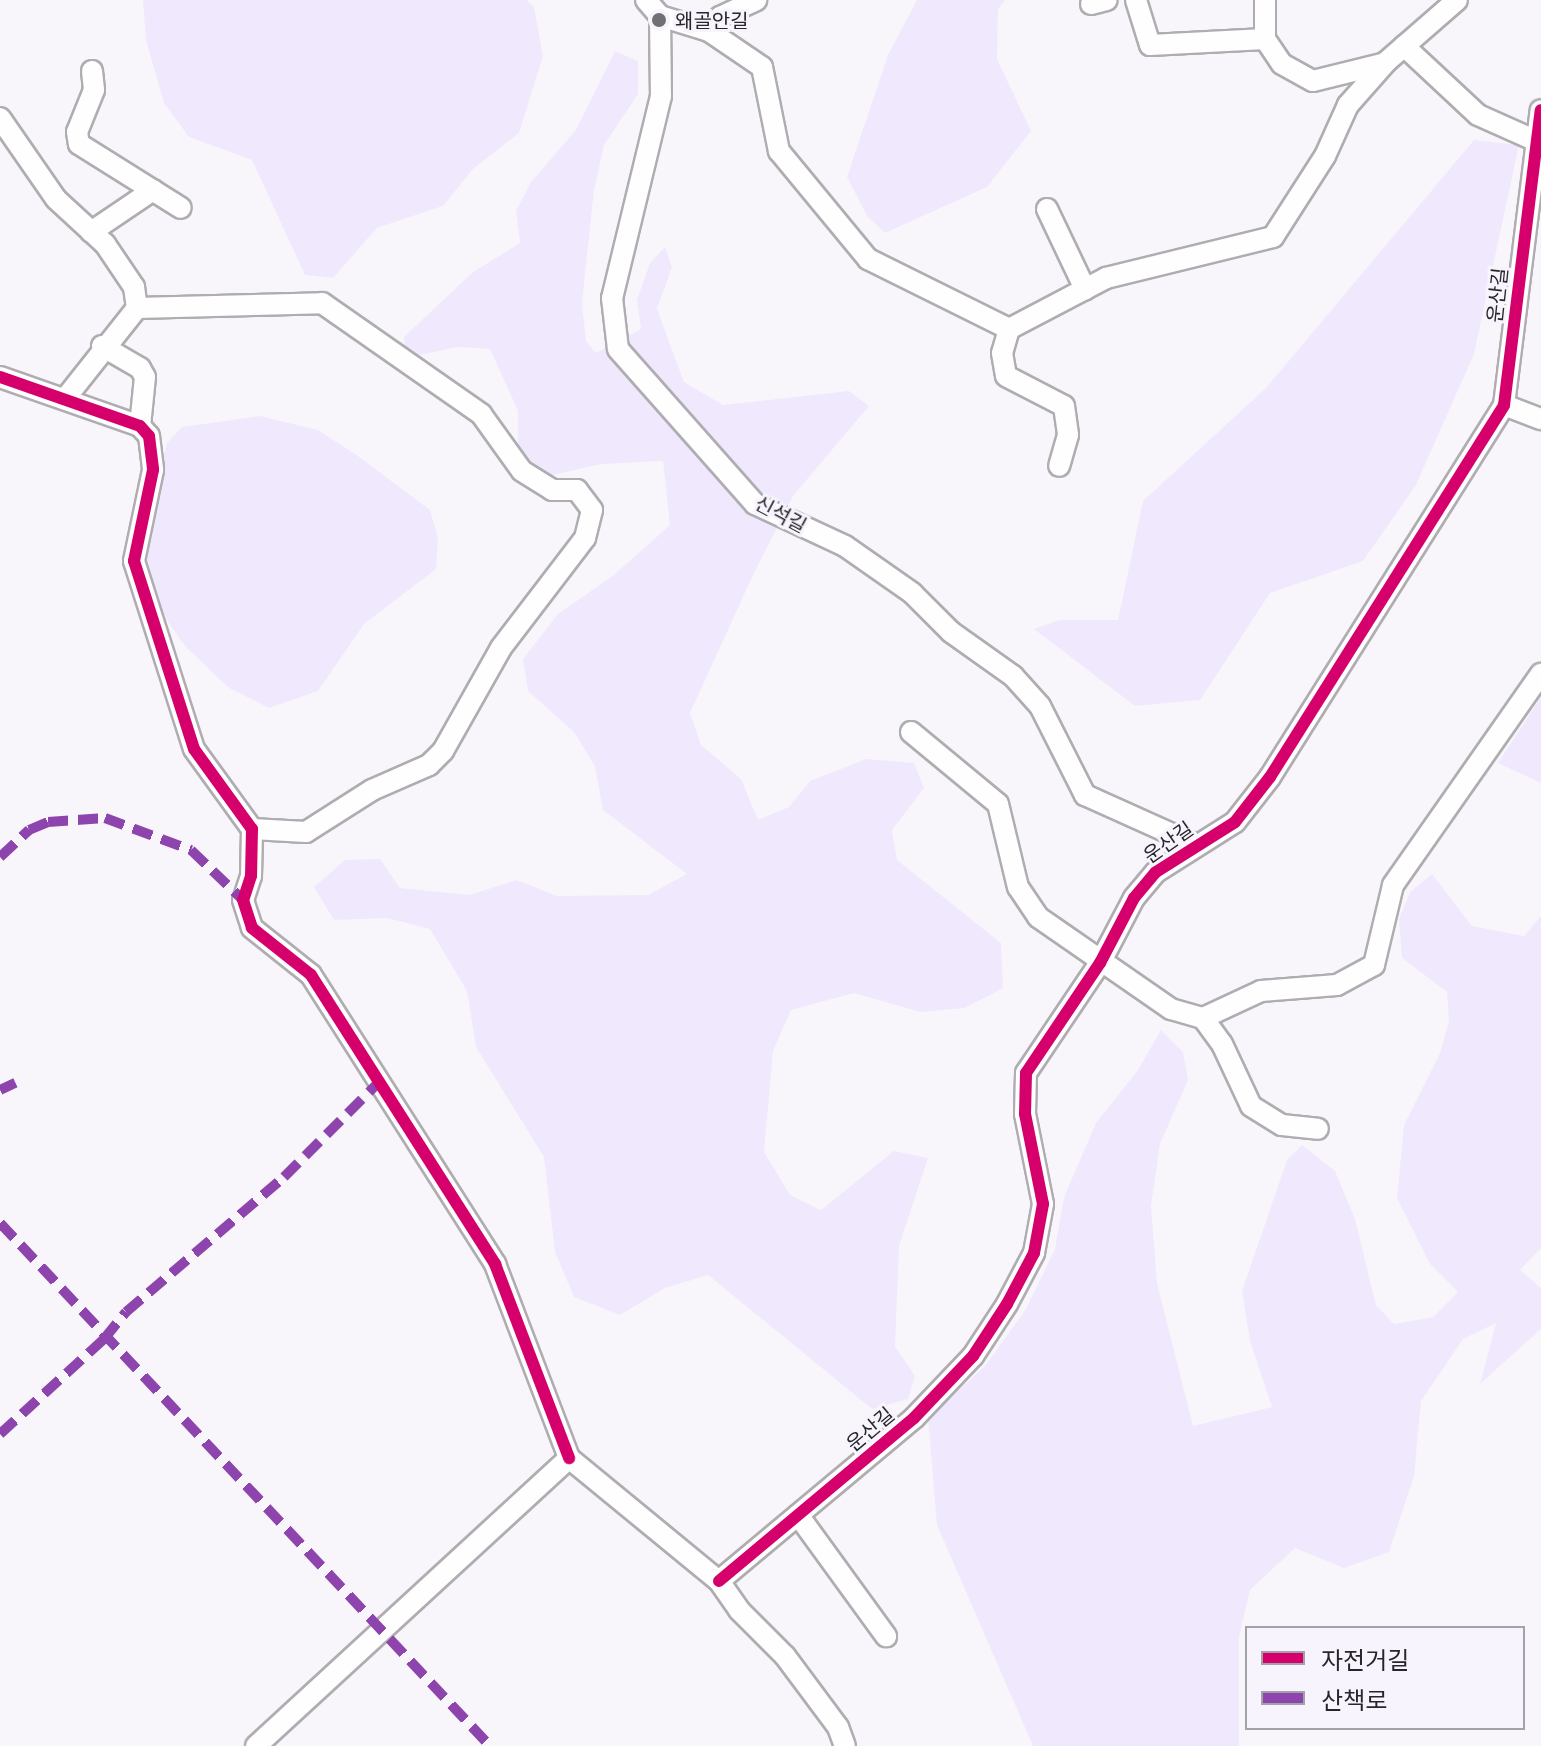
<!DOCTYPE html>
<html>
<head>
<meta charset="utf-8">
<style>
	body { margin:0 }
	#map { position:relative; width:1541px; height:1746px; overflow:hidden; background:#f8f6fb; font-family:Lato,"Noto Sans KR",sans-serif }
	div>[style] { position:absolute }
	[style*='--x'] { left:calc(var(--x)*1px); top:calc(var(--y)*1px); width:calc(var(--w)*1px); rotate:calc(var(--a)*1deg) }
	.green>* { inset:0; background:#f0e9fd }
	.roads { filter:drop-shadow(2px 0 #afadb1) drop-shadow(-2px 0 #afadb1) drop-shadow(0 2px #afadb1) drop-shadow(0 -2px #afadb1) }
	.minor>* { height:20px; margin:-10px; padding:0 10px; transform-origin:10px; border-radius:10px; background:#fefefe }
	.quiet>* { height:10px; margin-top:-5px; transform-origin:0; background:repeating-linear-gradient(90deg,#8e44ad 0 20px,transparent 0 30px) }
	.cycleway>* { height:12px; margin:-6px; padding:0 6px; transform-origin:6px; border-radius:6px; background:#d6006c }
	.dots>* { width:22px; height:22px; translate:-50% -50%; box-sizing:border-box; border:4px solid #f7f4fd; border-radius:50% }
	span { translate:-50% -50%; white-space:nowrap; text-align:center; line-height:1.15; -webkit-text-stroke:6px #f7f4fd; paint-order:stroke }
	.poi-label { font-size:20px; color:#27262a }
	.left { translate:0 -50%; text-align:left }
	.street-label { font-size:20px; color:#27262a }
	.legend { position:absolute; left:1245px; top:1626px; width:280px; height:104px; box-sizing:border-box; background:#f7f4fd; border:2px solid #a4a2a9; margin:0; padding:10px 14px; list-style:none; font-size:24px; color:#27262a }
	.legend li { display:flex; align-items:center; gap:16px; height:40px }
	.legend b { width:40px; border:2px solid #a4a2a9 }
</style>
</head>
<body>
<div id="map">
	<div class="green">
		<div style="clip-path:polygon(143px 0,527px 0,534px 7px,543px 56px,519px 133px,473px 169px,443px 206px,377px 228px,333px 278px,305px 275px,252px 160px,189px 137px,164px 103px,146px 40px)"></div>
		<div style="clip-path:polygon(917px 0,1005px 0,998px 9px,997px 59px,1031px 131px,987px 187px,885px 233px,867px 216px,847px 177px,888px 55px)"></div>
		<div style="clip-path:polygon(615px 51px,638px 61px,638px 94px,604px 145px,594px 190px,582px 303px,586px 341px,596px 353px,641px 329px,637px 300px,650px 263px,665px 247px,672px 267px,657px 309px,684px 382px,723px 405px,849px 391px,869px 406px,793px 496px,754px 573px,690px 713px,701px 745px,741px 779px,758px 820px,789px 807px,810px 781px,866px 759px,914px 763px,924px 788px,892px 830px,897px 860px,1001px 943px,1003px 988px,965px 1008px,920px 1012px,854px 993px,791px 1010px,773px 1051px,764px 1152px,790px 1195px,821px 1210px,894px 1151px,928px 1158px,899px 1246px,895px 1346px,915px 1376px,908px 1399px,872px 1409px,708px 1275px,665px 1288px,620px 1315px,574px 1297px,555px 1252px,544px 1157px,476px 1047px,467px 991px,430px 929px,387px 918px,334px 920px,314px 887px,345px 860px,380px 859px,400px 888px,469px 895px,517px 880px,557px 896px,648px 895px,687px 874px,603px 810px,595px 766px,574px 732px,528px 691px,523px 659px,558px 614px,614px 575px,670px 525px,663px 461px,601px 464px,544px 477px,518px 454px,518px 411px,490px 349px,458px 347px,405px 358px,404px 337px,473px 272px,520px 243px,516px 211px,531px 182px,576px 130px)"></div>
		<div style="clip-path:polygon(1474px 140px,1519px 145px,1474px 354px,1416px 485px,1363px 561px,1270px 593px,1200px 700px,1135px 706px,1034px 629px,1060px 620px,1118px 620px,1143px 501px,1266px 388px)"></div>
		<div style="clip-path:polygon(260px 416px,318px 430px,358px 456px,430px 510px,438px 538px,436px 569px,364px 624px,318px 691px,269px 708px,229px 688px,185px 646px,166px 619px,142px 555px,167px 443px,182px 427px)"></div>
		<div style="clip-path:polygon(1541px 697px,1541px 783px,1498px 763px)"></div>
		<div style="clip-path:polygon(1432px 874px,1472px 926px,1524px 936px,1541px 916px,1541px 1248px,1520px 1270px,1541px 1288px,1541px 1329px,1480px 1384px,1496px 1323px,1463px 1339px,1421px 1401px,1414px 1476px,1389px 1552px,1344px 1568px,1295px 1548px,1250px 1590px,1239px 1637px,1239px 1746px,1033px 1746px,937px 1525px,928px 1418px,985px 1366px,1026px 1309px,1055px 1249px,1064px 1197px,1096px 1123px,1138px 1070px,1161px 1030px,1183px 1052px,1188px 1080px,1160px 1144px,1151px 1206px,1157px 1283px,1193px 1426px,1272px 1407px,1250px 1341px,1242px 1291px,1287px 1160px,1302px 1145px,1335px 1171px,1355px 1219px,1376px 1305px,1394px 1324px,1433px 1317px,1458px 1292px,1430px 1264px,1397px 1198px,1404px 1125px,1440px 1053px,1449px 1021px,1447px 992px,1402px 958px,1399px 919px,1410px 892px)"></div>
	</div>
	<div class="roads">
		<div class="minor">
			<div style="--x:646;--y:0;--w:21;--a:49"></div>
			<div style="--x:660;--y:16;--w:80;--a:89.3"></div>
			<div style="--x:661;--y:96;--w:208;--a:103.6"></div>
			<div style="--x:612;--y:298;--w:51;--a:83.3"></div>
			<div style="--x:618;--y:349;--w:207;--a:48.5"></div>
			<div style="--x:755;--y:504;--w:99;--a:25"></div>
			<div style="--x:845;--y:546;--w:82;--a:35"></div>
			<div style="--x:912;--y:593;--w:55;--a:45"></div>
			<div style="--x:951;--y:632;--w:76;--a:35.4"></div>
			<div style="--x:1013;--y:676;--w:40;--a:48"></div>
			<div style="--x:1040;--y:706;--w:100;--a:63.2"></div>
			<div style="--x:1085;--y:795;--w:122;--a:24.2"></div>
			<div style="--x:1136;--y:0;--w:47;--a:72.7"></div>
			<div style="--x:1150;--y:45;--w:115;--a:-3"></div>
			<div style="--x:1265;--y:39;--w:30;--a:56"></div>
			<div style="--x:1282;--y:64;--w:35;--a:29"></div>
			<div style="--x:1313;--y:81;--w:71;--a:-13.8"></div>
			<div style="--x:1091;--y:4;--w:16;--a:-14"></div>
			<div style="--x:660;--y:16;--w:51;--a:17"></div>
			<div style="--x:709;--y:31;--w:64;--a:34.2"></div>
			<div style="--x:762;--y:67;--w:86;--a:78.6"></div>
			<div style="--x:779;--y:151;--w:140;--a:50.5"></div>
			<div style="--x:868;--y:259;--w:157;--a:26.4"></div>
			<div style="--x:1009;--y:329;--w:110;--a:-27.7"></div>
			<div style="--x:1106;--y:278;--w:172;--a:-13.8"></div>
			<div style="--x:1273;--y:237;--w:96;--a:-57.3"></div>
			<div style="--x:1325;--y:156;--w:56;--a:-65.7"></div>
			<div style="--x:1348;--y:105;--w:57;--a:-48.5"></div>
			<div style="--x:1386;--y:62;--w:94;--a:-41.1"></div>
			<div style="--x:709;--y:31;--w:18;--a:-52"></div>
			<div style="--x:720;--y:17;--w:40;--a:-25"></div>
			<div style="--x:1265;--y:39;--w:39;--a:-90"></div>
			<div style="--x:1404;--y:46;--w:101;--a:43"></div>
			<div style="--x:1478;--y:115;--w:64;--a:24.1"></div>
			<div style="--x:92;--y:71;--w:19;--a:84"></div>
			<div style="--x:94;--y:90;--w:45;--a:112"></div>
			<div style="--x:77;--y:132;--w:12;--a:81"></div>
			<div style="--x:79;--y:144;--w:120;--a:32.1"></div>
			<div style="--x:0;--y:118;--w:98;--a:55.3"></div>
			<div style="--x:56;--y:199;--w:67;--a:42.6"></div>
			<div style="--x:105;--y:244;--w:52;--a:56"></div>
			<div style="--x:134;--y:287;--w:21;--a:82"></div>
			<div style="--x:137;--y:308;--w:116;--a:128.4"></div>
			<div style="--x:1047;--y:209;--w:89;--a:64.6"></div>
			<div style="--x:91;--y:232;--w:75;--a:-34.1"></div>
			<div style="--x:137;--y:308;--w:185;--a:-1.5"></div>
			<div style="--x:322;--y:303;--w:194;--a:34.9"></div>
			<div style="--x:481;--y:414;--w:70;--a:54.3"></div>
			<div style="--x:522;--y:471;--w:36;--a:32"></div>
			<div style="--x:552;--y:490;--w:25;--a:0"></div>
			<div style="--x:577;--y:490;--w:25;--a:53"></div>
			<div style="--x:592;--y:510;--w:29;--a:104"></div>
			<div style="--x:585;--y:538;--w:138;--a:127.4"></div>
			<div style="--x:501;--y:648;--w:118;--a:119.4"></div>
			<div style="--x:443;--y:751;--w:20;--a:135"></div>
			<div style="--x:429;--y:765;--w:62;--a:156.3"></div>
			<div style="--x:372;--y:790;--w:78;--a:147.5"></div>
			<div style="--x:306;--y:832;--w:54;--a:-176.8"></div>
			<div style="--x:1009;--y:329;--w:25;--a:106"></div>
			<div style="--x:1002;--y:353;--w:23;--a:80"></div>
			<div style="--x:1006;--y:376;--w:65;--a:27.3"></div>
			<div style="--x:1064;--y:406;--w:29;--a:82"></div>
			<div style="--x:1068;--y:435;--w:32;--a:106"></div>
			<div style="--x:102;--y:346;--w:44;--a:30.1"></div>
			<div style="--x:140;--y:368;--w:10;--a:61"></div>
			<div style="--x:145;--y:377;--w:49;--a:95.8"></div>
			<div style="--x:0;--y:377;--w:148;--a:19.3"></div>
			<div style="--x:140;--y:426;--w:13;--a:48"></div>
			<div style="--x:149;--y:436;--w:34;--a:83"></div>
			<div style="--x:153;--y:470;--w:93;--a:101.8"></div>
			<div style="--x:134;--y:561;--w:197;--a:72.3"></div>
			<div style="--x:194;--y:749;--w:99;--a:54.1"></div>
			<div style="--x:252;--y:829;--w:47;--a:91.2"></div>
			<div style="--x:251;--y:876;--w:25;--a:108"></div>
			<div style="--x:243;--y:900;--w:29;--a:72"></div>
			<div style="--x:252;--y:928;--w:75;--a:38.5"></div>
			<div style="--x:311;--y:975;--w:343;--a:57.5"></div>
			<div style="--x:495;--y:1264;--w:208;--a:69.1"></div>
			<div style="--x:1504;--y:405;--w:40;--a:21"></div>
			<div style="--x:911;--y:732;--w:113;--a:39.6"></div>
			<div style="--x:998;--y:804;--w:85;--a:76.5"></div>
			<div style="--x:1018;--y:887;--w:36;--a:56"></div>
			<div style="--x:1038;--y:917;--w:162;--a:34.7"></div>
			<div style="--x:1171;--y:1009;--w:33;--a:16"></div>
			<div style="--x:1203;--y:1018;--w:64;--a:-25"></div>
			<div style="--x:1261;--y:991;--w:76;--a:-4.5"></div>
			<div style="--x:1337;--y:985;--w:42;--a:-28.4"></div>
			<div style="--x:1374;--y:965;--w:82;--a:-76.6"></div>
			<div style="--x:1393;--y:885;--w:258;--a:-55"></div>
			<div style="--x:1203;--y:1018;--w:32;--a:54"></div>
			<div style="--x:1222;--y:1044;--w:68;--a:64.9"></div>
			<div style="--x:1251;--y:1106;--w:36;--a:32"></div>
			<div style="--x:1282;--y:1125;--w:36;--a:6"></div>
			<div style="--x:798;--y:1515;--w:150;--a:54"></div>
			<div style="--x:719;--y:1581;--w:254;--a:-39.9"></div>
			<div style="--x:914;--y:1418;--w:86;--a:-46.4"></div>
			<div style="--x:973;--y:1356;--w:62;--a:-56.8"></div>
			<div style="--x:1007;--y:1304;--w:58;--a:-62.1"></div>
			<div style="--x:1034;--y:1253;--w:50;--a:-79.6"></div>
			<div style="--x:1043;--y:1204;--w:92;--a:-101.3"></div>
			<div style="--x:1025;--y:1114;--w:41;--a:-88.6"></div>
			<div style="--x:1026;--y:1073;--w:133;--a:-56.1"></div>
			<div style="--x:1100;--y:963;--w:73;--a:-62.4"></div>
			<div style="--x:1134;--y:898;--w:34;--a:-50"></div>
			<div style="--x:1156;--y:872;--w:93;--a:-32.3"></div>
			<div style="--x:1235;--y:822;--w:57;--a:-52.1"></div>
			<div style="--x:1270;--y:777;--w:439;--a:-57.8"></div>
			<div style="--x:1504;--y:405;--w:297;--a:-82.9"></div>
			<div style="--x:256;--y:1746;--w:425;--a:-42.6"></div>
			<div style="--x:569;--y:1458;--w:194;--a:39.4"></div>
			<div style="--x:719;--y:1581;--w:35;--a:55"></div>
			<div style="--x:739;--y:1610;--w:65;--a:45"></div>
			<div style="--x:785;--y:1656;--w:89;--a:53.3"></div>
			<div style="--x:838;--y:1727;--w:20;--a:70"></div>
		</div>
	</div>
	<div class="quiet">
		<div style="--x:0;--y:857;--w:40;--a:-43"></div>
		<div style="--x:29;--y:830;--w:21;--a:-23"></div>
		<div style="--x:48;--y:822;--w:57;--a:-4"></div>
		<div style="--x:105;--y:818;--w:92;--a:20.4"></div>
		<div style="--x:191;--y:850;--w:72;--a:43.9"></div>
		<div style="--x:0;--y:1090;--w:17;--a:-25"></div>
		<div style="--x:0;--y:1223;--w:717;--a:46.87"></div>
		<div style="--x:0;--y:1434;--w:141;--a:-42.4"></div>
		<div style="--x:104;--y:1339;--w:35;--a:-51"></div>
		<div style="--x:126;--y:1312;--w:208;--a:-40.5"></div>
		<div style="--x:284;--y:1177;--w:133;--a:-45"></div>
	</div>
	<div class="cycleway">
		<div style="--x:0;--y:377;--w:148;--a:19.3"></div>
		<div style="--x:140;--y:426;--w:13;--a:48"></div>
		<div style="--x:149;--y:436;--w:34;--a:83"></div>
		<div style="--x:153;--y:470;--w:93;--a:101.8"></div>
		<div style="--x:134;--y:561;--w:197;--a:72.3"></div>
		<div style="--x:194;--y:749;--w:99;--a:54.1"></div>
		<div style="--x:252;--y:829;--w:47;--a:91.2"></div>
		<div style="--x:251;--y:876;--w:25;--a:108"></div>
		<div style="--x:243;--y:900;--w:29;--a:72"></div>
		<div style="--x:252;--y:928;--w:75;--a:38.5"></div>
		<div style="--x:311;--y:975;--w:343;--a:57.5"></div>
		<div style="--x:495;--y:1264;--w:208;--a:69.1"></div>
		<div style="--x:719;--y:1581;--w:254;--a:-39.9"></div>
		<div style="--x:914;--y:1418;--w:86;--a:-46.4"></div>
		<div style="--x:973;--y:1356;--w:62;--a:-56.8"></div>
		<div style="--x:1007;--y:1304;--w:58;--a:-62.1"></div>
		<div style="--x:1034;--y:1253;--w:50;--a:-79.6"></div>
		<div style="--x:1043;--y:1204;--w:92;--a:-101.3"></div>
		<div style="--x:1025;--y:1114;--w:41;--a:-88.6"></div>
		<div style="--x:1026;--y:1073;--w:133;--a:-56.1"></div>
		<div style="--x:1100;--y:963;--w:73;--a:-62.4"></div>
		<div style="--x:1134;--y:898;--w:34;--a:-50"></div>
		<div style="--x:1156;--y:872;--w:93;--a:-32.3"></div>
		<div style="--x:1235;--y:822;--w:57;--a:-52.1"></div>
		<div style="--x:1270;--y:777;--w:439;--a:-57.8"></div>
		<div style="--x:1504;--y:405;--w:297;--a:-82.9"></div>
	</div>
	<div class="dots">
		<div style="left:659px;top:20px;background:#706f73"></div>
	</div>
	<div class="poi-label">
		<span class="left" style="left:675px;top:20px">왜골안길</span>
	</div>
	<div class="street-label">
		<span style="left:1497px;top:295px;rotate:-84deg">운산길</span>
		<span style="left:781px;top:514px;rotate:28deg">신석길</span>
		<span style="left:1168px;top:842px;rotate:-35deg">운산길</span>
		<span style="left:870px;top:1429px;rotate:-40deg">운산길</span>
	</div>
	<ul class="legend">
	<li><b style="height:10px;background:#d6006c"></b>자전거길</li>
	<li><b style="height:10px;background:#8e44ad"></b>산책로</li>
	</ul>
</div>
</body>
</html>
